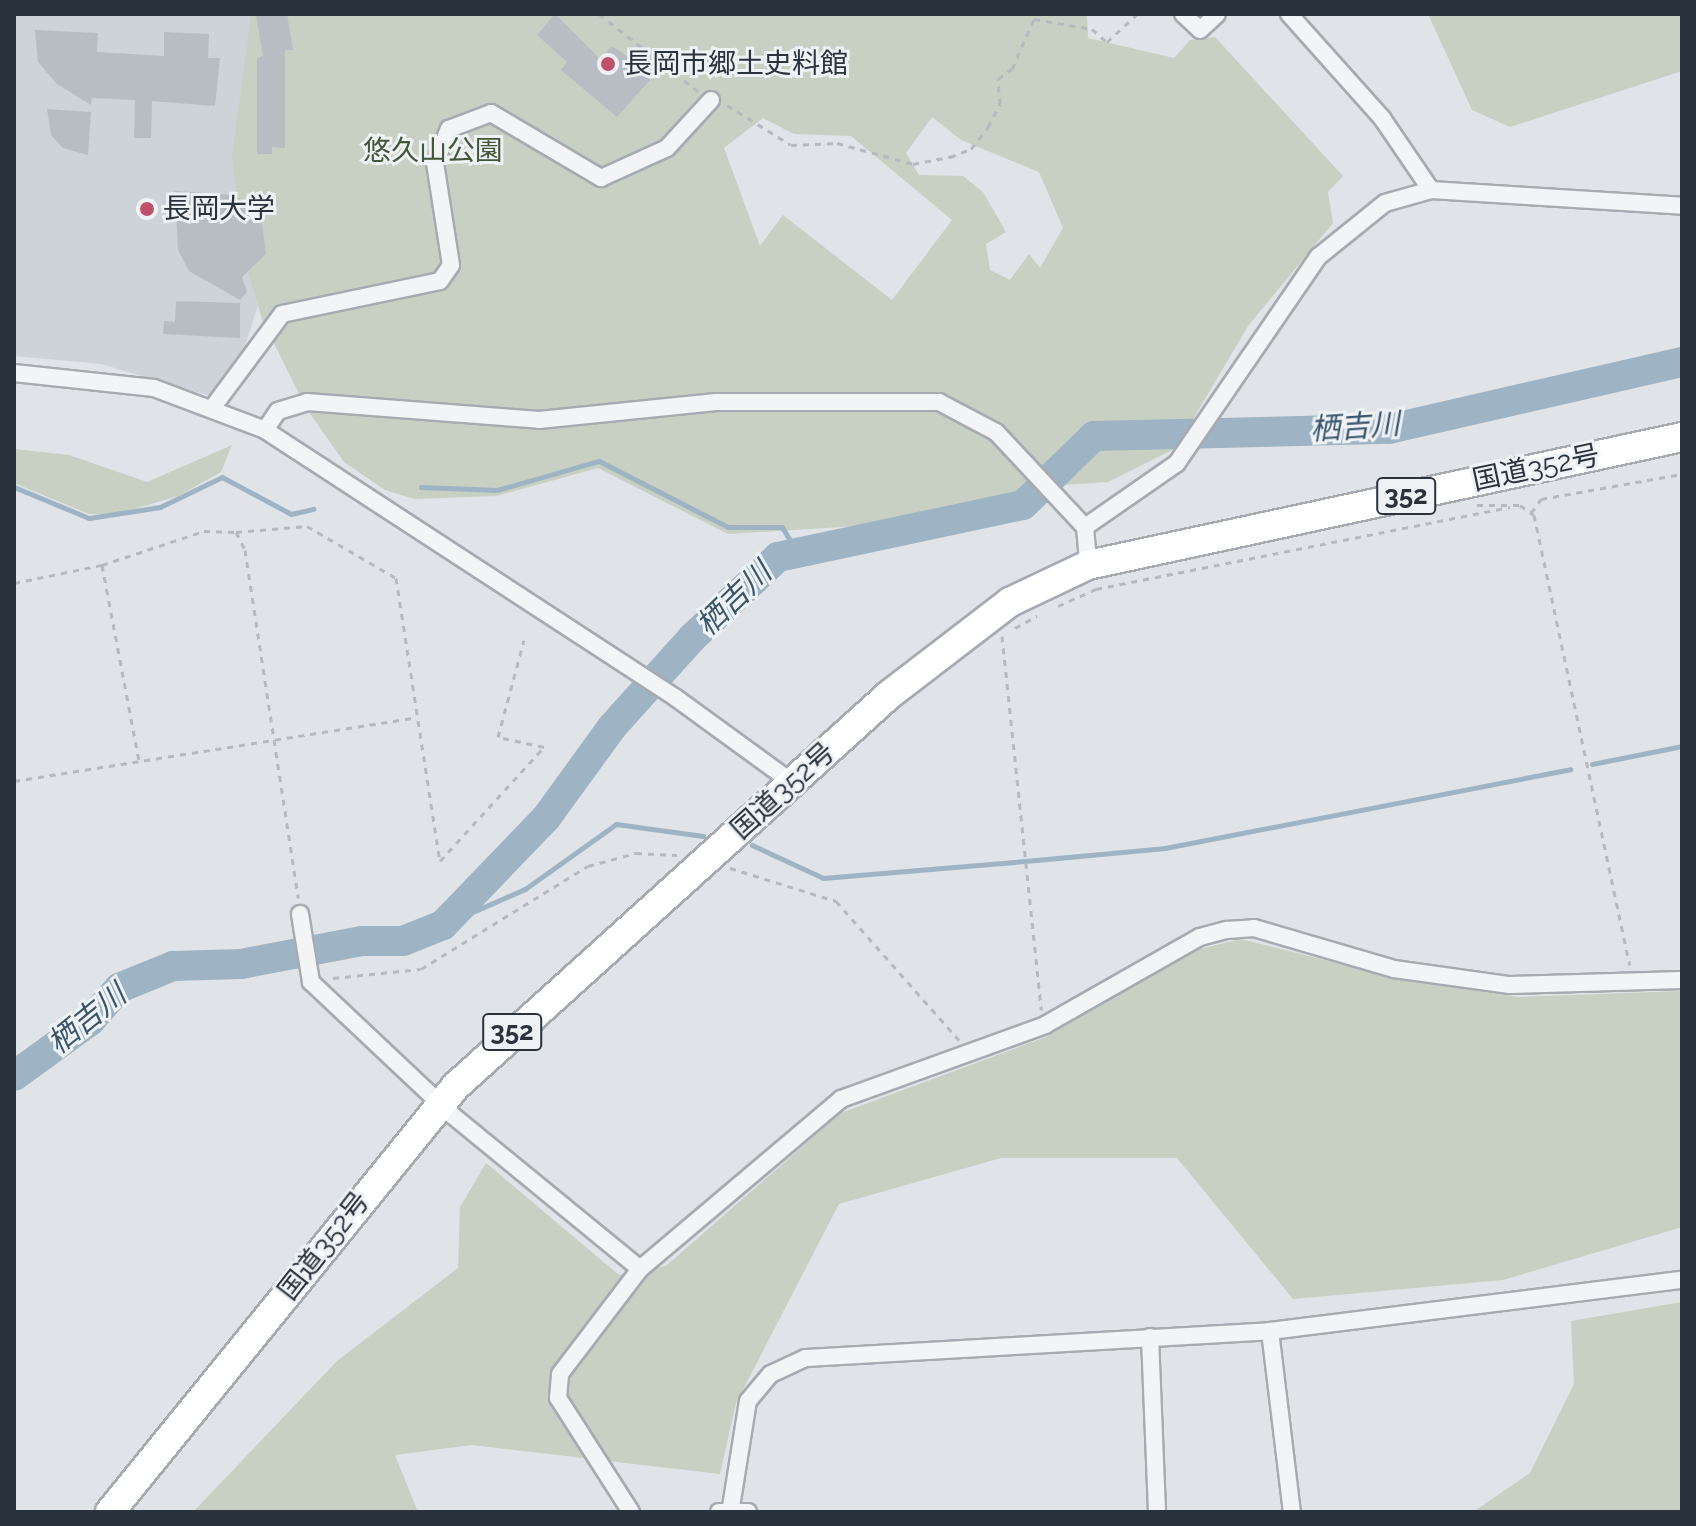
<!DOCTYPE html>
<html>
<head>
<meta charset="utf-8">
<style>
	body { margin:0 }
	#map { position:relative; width:1696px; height:1526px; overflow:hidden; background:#e0e3e7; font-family:Raleway,"Noto Sans JP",sans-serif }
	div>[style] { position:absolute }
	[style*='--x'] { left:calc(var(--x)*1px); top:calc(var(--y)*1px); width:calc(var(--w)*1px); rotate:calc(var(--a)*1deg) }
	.built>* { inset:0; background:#ced3d9 }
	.green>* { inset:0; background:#c7d0c2 }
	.stream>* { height:5px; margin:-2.5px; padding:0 2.5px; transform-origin:2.5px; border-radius:2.5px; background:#9eb4c4 }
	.river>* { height:30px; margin:-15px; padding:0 15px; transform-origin:15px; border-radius:15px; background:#9eb4c4 }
	.building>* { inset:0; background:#b7bdc3 }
	.path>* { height:3px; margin-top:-1.5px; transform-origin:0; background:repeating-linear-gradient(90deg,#b6babe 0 6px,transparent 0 12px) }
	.roads { filter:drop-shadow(2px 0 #a6abb1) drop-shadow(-2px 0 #a6abb1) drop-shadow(0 2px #a6abb1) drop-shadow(0 -2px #a6abb1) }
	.minor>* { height:16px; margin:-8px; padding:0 8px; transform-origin:8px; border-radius:8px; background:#f2f4f6 }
	.trunk>* { height:28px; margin:-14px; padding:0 14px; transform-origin:14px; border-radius:14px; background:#fff }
	.dots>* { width:22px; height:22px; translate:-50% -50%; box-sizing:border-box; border:4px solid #eff2f5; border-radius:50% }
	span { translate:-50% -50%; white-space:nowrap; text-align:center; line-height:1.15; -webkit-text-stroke:6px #eff2f5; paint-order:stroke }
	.shield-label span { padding:2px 6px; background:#eff2f5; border:2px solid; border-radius:6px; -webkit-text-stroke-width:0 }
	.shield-label { font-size:26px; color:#2a333d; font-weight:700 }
	.poi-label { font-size:28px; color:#2a333d }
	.left { translate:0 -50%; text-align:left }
	.park-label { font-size:28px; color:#425739 }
	.street-label { font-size:28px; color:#2a333d }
	.water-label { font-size:30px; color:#39556c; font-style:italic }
	.frame { position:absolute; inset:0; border:16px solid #2a333d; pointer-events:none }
</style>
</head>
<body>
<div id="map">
	<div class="built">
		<div style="clip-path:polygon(14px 14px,297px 14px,262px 292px,238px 369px,217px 398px,101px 364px,14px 356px)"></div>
	</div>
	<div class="green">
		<div style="clip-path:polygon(evenodd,251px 14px,1087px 14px,1088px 38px,1174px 58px,1190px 40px,1215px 37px,1343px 176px,1328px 192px,1333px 223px,1248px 326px,1176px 448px,1108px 482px,1063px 485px,904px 523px,728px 534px,598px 468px,496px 496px,415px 499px,385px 490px,344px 462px,306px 408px,262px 319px,243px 255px,232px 156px,251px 14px,932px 117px,961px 140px,1039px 172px,1063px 228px,1040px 268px,1029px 254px,1010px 280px,990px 270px,986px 244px,1006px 232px,983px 192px,963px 176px,919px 175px,906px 153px,932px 117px,251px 14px,763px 118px,794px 134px,851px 136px,952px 220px,892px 300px,783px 215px,760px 246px,724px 148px,763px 118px)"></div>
		<div style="clip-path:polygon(1428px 14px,1682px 14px,1682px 71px,1510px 127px,1472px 110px)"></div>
		<div style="clip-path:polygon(232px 445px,221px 472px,178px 496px,117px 514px,89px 514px,14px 483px,15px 449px,69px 455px,147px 482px)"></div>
		<div style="clip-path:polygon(1241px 939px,1403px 980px,1518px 997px,1682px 991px,1682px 1227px,1503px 1280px,1293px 1299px,1177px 1158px,1001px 1158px,839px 1204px,736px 1403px,720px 1474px,472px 1445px,395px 1455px,418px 1512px,193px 1512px,337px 1361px,458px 1268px,460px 1207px,486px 1163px,619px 1275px,666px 1266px,841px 1113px,1046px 1037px,1196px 950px)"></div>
		<div style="clip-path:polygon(1682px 1302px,1682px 1512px,1418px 1512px,1473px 1512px,1530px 1473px,1574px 1384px,1571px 1321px)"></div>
	</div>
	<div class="stream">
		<div style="--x:14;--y:487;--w:81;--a:22.5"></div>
		<div style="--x:89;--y:518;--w:72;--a:-8.8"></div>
		<div style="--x:160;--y:507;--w:69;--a:-25.8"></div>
		<div style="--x:222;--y:477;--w:78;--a:28.2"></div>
		<div style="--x:291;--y:514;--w:23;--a:-13"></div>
		<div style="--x:421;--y:487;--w:76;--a:2.3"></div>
		<div style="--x:497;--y:490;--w:106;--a:-15.9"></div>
		<div style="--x:599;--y:461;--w:145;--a:27.1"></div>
		<div style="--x:728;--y:527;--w:54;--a:0"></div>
		<div style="--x:782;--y:527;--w:27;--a:59"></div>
		<div style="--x:1592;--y:764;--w:92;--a:-11.3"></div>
		<div style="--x:752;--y:845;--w:78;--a:24.9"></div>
		<div style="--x:823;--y:878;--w:214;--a:-4.8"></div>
		<div style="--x:1036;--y:860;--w:130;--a:-5.3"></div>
		<div style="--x:1165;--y:848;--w:413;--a:-11"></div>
		<div style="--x:443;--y:925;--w:90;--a:-23.7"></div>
		<div style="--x:525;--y:889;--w:112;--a:-35.5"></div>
		<div style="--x:616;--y:824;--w:88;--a:7.9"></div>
	</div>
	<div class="river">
		<div style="--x:14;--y:1076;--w:94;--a:-35.9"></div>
		<div style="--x:90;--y:1021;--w:44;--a:-48.7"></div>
		<div style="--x:119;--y:988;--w:58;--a:-22.2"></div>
		<div style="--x:173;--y:966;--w:68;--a:-1.7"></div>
		<div style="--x:241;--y:964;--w:123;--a:-10.8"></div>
		<div style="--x:362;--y:941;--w:41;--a:0"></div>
		<div style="--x:403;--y:941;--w:43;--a:-21.8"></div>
		<div style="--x:443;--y:925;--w:149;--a:-46.1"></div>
		<div style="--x:546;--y:818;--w:112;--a:-54"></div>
		<div style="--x:612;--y:727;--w:120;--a:-48"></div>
		<div style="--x:692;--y:638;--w:118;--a:-43.3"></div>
		<div style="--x:778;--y:557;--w:250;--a:-12"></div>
		<div style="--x:1023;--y:505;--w:99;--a:-44.2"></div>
		<div style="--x:1094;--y:436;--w:295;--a:-1.4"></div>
		<div style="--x:1389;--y:429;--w:301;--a:-12.9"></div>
	</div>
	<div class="building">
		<div style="clip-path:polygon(256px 14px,287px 14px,293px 50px,285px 50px,285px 148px,272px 147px,272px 154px,257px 154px,257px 58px,263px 56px)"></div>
		<div style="clip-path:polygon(555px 14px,600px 59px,612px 46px,644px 68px,650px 80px,617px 117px,561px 70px,567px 62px,537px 35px)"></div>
		<div style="clip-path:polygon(35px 30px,98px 33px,97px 52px,164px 56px,164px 32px,209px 34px,208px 58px,220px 58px,215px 106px,152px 101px,151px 138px,134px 138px,135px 100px,92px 98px,91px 105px,57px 84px,38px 62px)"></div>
		<div style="clip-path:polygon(47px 109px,91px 112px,88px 155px,63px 148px,51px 135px)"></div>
		<div style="clip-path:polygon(175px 191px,235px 195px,261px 216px,266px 254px,242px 277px,247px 292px,240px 300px,189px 271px,178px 250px)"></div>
		<div style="clip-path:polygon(176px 301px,240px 303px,240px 338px,163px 334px,164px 321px,175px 322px)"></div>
	</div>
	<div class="path">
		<div style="--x:599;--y:14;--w:127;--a:38"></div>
		<div style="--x:727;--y:105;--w:75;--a:32"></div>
		<div style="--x:791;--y:145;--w:46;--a:-2.5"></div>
		<div style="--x:837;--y:143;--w:79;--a:15.4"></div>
		<div style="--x:913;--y:164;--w:38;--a:-11"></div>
		<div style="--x:950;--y:157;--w:22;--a:-21"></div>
		<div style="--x:971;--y:149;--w:28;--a:-52"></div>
		<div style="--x:988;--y:127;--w:26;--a:-62"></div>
		<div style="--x:1000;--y:104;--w:25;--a:-95"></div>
		<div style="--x:998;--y:79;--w:17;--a:-36"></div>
		<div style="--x:1012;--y:69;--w:55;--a:-66.3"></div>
		<div style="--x:1034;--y:19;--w:59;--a:9.8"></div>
		<div style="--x:1092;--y:29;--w:20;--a:41"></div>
		<div style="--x:1107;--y:42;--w:41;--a:-43"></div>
		<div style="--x:1477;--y:505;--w:43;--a:0"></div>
		<div style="--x:1520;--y:505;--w:17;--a:36"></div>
		<div style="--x:1534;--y:515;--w:460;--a:78"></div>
		<div style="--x:1531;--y:513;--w:17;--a:-54"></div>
		<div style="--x:1541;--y:499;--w:143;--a:-10.1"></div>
		<div style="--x:236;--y:532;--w:71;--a:-4.8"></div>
		<div style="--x:307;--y:526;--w:103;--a:30.3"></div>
		<div style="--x:396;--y:578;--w:286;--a:81.2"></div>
		<div style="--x:440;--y:861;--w:154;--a:-47.6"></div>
		<div style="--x:544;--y:747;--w:47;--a:-167.7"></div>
		<div style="--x:498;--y:737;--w:100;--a:-75"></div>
		<div style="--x:102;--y:565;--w:199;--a:79.3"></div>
		<div style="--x:14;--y:583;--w:90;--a:-11.6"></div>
		<div style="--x:102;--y:565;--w:108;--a:-18.4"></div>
		<div style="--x:204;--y:531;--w:32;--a:2"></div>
		<div style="--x:236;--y:532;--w:20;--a:63"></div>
		<div style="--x:245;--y:550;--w:352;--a:81.3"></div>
		<div style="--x:1058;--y:606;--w:42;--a:-24.1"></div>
		<div style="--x:1096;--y:589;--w:422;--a:-11.2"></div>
		<div style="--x:1015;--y:628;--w:25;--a:-29"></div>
		<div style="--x:1002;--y:636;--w:376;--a:84"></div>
		<div style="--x:14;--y:781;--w:408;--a:-9"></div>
		<div style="--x:730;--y:868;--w:111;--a:17.3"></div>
		<div style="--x:836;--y:901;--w:186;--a:48.5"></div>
		<div style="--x:333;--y:978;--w:88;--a:-5.8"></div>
		<div style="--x:421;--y:969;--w:196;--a:-31.7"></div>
		<div style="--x:588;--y:866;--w:50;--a:-15.2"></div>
		<div style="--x:636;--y:853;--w:41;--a:2.8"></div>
	</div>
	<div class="roads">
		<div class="minor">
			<div style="--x:1183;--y:14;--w:23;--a:43"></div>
			<div style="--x:1200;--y:30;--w:23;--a:-43"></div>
			<div style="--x:1289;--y:14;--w:140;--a:48.2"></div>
			<div style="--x:1382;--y:118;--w:87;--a:55.8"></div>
			<div style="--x:14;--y:373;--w:141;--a:6.1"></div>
			<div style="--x:154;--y:388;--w:119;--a:20.7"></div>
			<div style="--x:265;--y:430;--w:491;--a:33.1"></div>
			<div style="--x:676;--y:698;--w:145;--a:36"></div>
			<div style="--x:213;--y:407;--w:116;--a:-53.4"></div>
			<div style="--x:282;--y:314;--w:161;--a:-11.8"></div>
			<div style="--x:440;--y:281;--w:19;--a:-55"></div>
			<div style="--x:451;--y:265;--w:103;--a:-98.9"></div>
			<div style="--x:435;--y:163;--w:37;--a:-68"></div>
			<div style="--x:449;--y:129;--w:45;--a:-20.9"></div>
			<div style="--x:491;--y:113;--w:128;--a:30.6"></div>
			<div style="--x:601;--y:178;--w:72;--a:-24.4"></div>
			<div style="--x:667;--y:148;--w:65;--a:-47.5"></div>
			<div style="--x:265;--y:430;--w:23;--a:-56"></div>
			<div style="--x:278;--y:411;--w:30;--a:-17"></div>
			<div style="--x:307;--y:402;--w:233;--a:4.4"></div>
			<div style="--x:539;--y:420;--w:178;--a:-5.8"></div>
			<div style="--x:716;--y:402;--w:223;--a:0"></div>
			<div style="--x:939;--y:402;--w:64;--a:27.8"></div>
			<div style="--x:996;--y:432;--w:130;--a:46.9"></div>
			<div style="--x:1085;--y:527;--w:112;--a:-34.8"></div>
			<div style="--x:1177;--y:463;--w:250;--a:-55.6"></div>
			<div style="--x:1318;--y:257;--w:86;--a:-38.9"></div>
			<div style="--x:1385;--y:203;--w:48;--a:-15.8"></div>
			<div style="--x:1431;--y:190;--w:252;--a:3.6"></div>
			<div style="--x:1085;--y:527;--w:38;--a:85"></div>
			<div style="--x:300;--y:914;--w:69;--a:80.8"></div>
			<div style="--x:311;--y:982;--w:194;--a:43.3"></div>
			<div style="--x:452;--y:1115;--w:243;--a:39.3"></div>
			<div style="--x:1270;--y:1331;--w:182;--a:83.1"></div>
			<div style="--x:1150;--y:1337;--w:175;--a:87.7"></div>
			<div style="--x:731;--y:1507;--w:107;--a:-80.9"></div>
			<div style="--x:748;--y:1401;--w:35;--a:-50"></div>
			<div style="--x:771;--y:1374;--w:38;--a:-25"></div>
			<div style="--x:806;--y:1358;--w:465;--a:-3.3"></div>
			<div style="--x:1270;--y:1331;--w:415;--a:-7.1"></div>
			<div style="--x:631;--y:1512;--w:135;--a:-122.6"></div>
			<div style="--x:558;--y:1398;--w:24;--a:-85"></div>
			<div style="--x:560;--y:1374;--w:132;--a:-52.7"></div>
			<div style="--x:640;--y:1269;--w:263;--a:-40.2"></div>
			<div style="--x:841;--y:1099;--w:217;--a:-19.9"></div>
			<div style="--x:1045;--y:1025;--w:178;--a:-29.6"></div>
			<div style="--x:1200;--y:937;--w:28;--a:-15"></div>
			<div style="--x:1227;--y:930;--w:27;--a:-4"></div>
			<div style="--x:1254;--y:928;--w:146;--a:16.3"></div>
			<div style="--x:1394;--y:969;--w:117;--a:7.9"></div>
			<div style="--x:1510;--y:985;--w:172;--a:-1.7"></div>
			<div style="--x:719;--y:1512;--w:29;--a:0"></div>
		</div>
		<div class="trunk">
			<div style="--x:110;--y:1512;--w:549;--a:-50.92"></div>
			<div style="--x:456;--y:1086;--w:585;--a:-42.09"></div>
			<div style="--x:890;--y:694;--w:151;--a:-37.5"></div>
			<div style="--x:1010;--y:602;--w:86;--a:-25.4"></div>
			<div style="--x:1088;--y:565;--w:608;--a:-12.16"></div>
		</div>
	</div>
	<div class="dots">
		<div style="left:608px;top:64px;background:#c0516d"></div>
		<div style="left:147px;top:209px;background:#c0516d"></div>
	</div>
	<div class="shield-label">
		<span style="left:1406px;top:496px">352</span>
		<span style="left:512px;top:1032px">352</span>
	</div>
	<div class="poi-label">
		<span class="left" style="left:624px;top:64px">長岡市郷土史料館</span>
		<span class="left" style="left:163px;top:209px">長岡大学</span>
	</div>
	<div class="park-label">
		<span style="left:433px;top:151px">悠久山公園</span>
	</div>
	<div class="street-label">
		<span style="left:1536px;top:468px;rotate:-12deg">国道352号</span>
		<span style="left:783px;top:791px;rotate:-42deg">国道352号</span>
		<span style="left:324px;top:1246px;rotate:-52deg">国道352号</span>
	</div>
	<div class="water-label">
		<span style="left:1355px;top:427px;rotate:-4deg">栖吉川</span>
		<span style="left:734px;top:599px;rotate:-44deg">栖吉川</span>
		<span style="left:87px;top:1019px;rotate:-39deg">栖吉川</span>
	</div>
	<div class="frame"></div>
</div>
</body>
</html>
